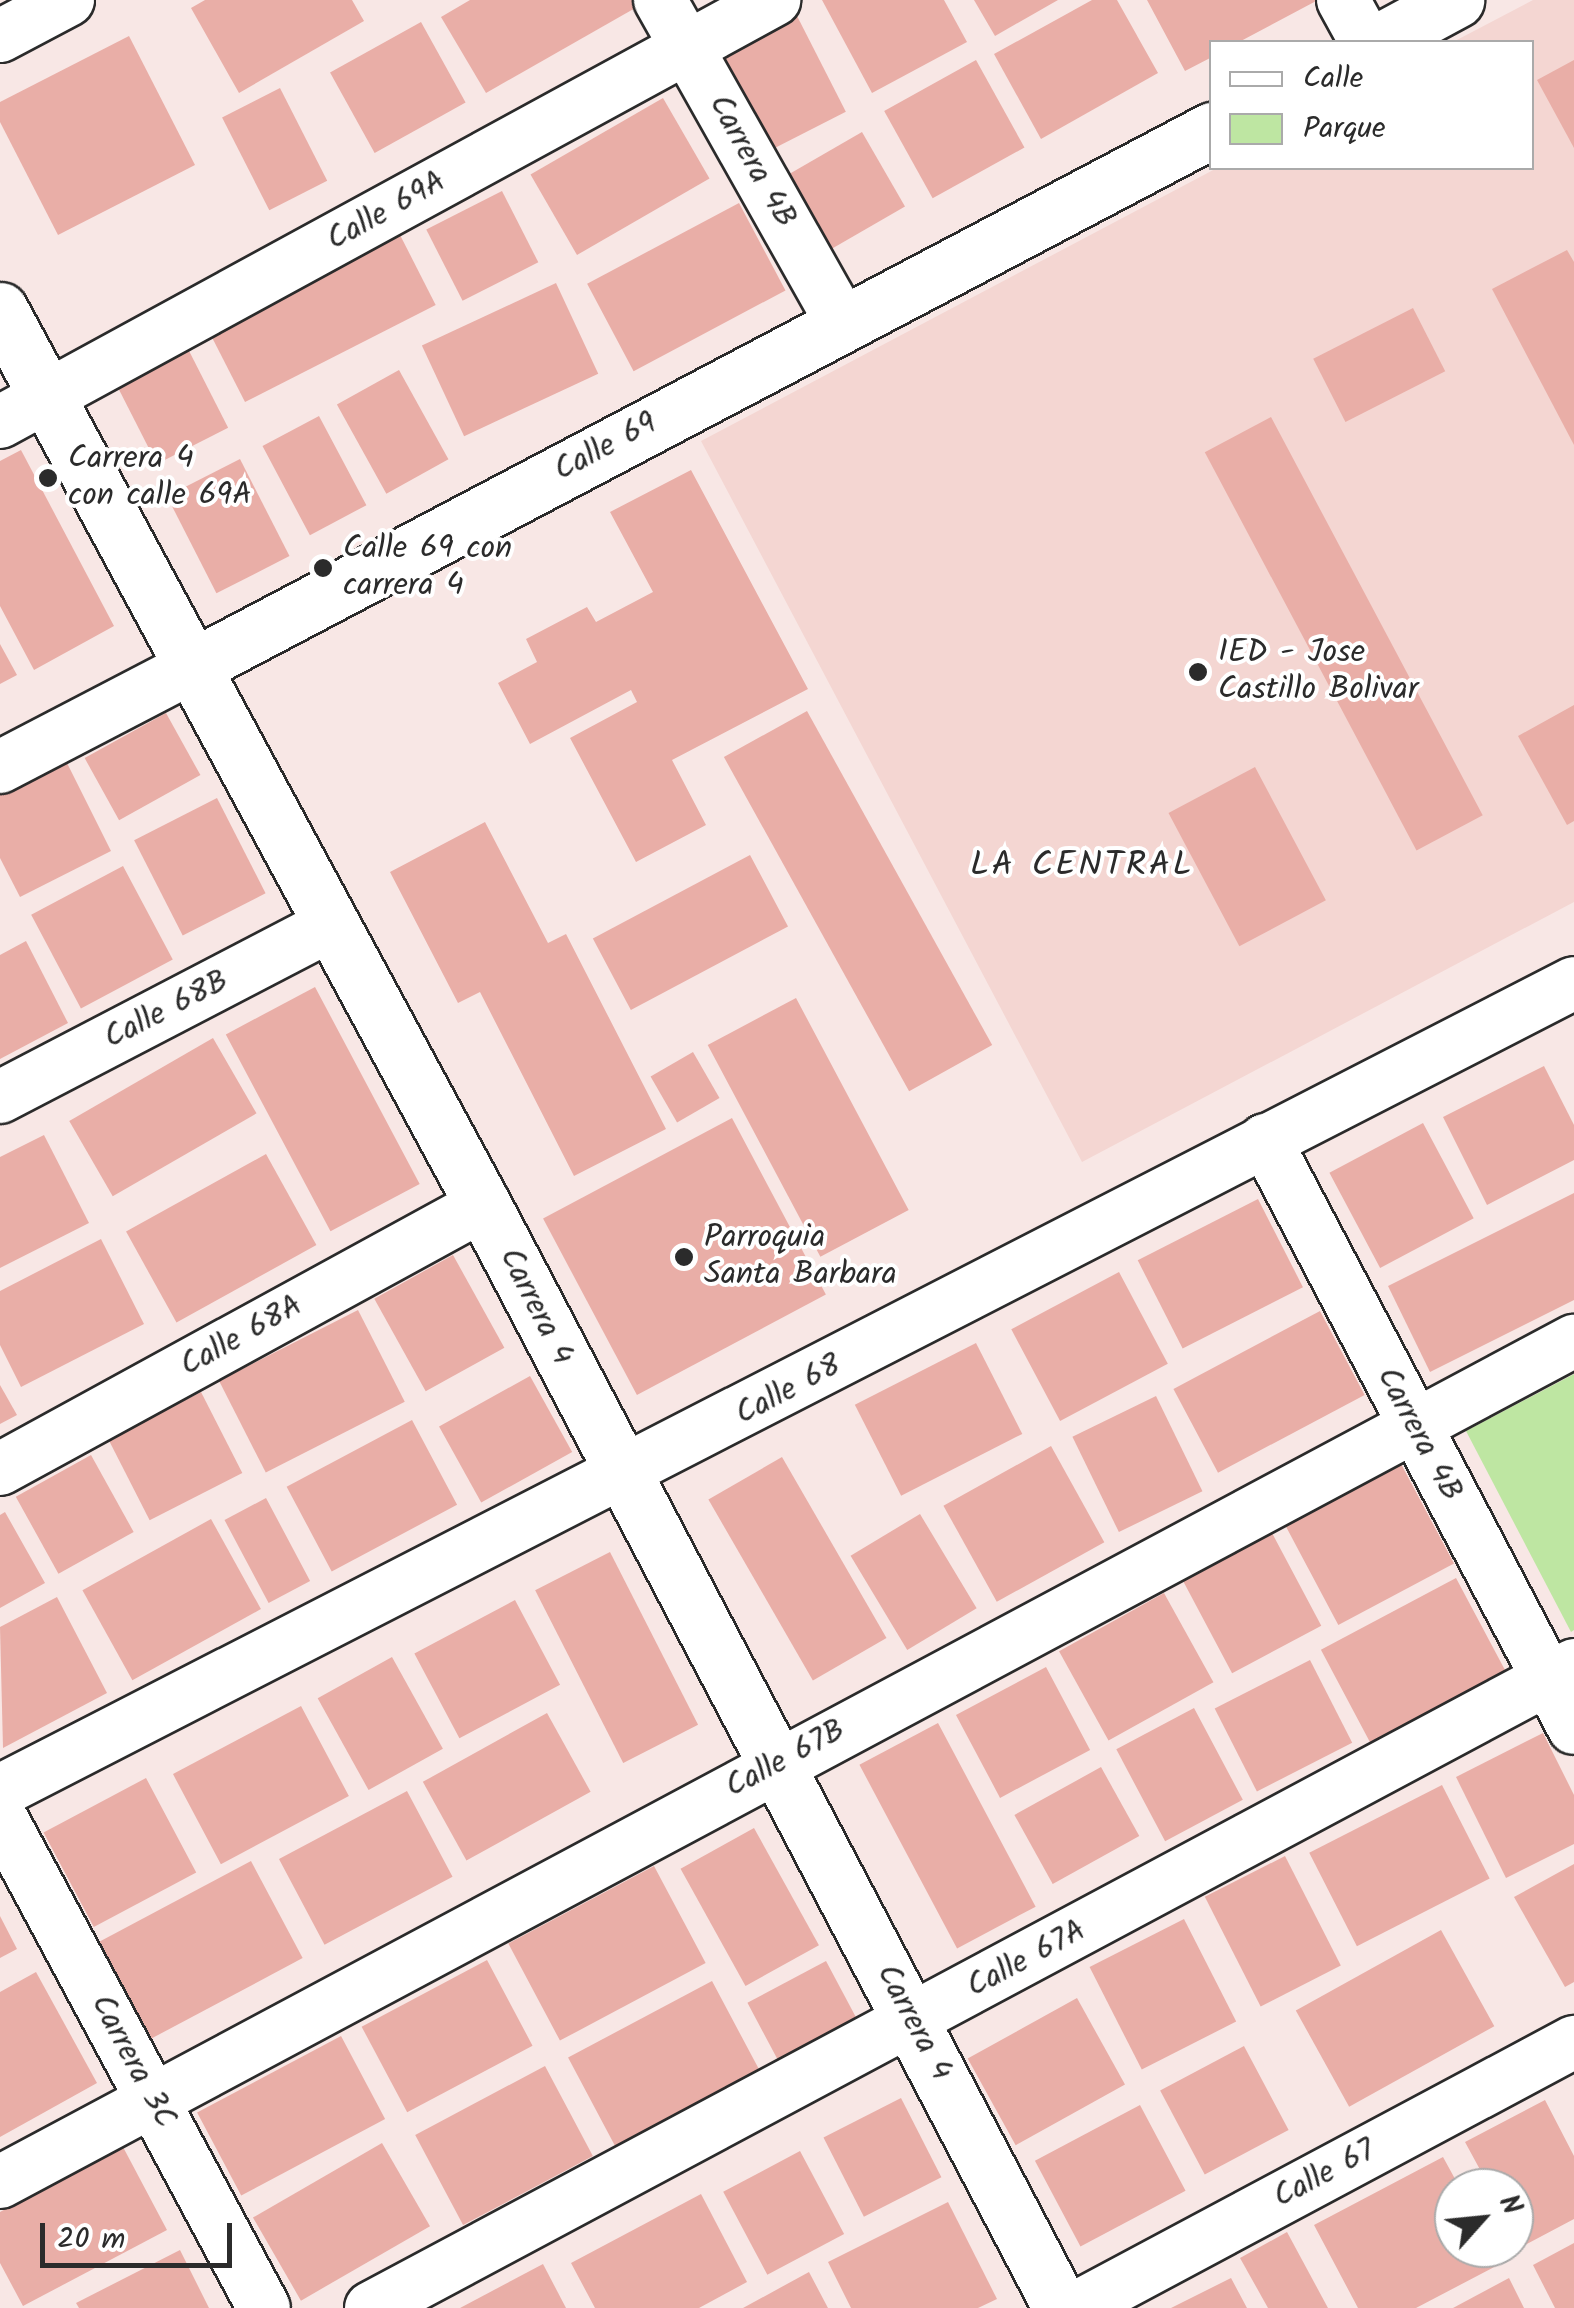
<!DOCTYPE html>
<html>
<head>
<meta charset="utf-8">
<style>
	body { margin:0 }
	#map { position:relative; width:1574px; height:2308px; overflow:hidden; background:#f8e7e5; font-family:Kalam,sans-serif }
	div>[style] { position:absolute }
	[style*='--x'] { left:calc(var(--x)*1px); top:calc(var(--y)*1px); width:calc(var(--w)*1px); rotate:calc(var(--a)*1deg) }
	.built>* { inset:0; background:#f4d6d2 }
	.green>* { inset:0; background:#bee6a2 }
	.building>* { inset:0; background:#e9aea7; transform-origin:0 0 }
	.roads { filter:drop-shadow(2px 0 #2b2b2b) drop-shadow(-2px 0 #2b2b2b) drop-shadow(0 2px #2b2b2b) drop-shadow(0 -2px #2b2b2b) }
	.minor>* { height:52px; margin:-26px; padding:0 26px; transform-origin:26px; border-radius:26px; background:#fff }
	.tertiary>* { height:55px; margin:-27.5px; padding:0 27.5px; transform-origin:27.5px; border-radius:27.5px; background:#fff }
	.dots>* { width:28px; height:28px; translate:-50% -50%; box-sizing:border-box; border:5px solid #fff; border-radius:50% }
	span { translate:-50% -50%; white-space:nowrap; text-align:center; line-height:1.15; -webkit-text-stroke:8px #fff; paint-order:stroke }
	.street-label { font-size:32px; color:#2b2b2b }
	.poi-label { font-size:32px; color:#2b2b2b }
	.left { translate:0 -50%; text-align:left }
	.neighbourhood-label { font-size:35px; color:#2b2b2b; letter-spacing:2.5px }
	.legend { position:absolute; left:1209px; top:40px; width:325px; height:130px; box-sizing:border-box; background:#fff; border:2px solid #aaa; margin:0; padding:12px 18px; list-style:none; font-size:30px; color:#2b2b2b }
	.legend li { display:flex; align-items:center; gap:20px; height:50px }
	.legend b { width:50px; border:2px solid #aaa }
	.north { position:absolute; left:1434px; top:2168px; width:100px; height:100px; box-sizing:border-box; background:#fff; border:2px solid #aaa; border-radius:50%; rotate:63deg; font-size:28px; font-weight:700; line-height:40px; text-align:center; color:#2b2b2b }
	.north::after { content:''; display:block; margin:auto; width:35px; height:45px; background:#2b2b2b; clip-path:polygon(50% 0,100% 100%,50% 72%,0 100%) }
	.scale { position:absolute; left:40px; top:2223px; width:192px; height:45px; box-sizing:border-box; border:5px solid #2b2b2b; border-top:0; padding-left:12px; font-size:30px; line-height:35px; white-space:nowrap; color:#2b2b2b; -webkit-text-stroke:8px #fff; paint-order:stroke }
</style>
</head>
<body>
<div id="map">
	<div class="built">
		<div style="clip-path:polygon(1533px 0,1574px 0,1574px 902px,1082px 1162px,701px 441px,1217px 168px,1532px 168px,1532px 42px,1453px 42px)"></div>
	</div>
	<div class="green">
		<div style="clip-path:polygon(1574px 1374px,1574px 1630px,1571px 1632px,1466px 1431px)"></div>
	</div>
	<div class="building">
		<div style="clip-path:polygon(205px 0,352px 0,364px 21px,239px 93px,191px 8px)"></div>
		<div style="clip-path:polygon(470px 0,632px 0,637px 7px,486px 93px,441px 17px)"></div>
		<div style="clip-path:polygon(822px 0,944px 0,967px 42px,872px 93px)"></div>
		<div style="clip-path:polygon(974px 0,1058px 0,995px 36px)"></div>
		<div style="clip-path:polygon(1092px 0,1117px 0,1158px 73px,1041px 139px,994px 54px)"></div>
		<div style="clip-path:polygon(1147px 0,1318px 0,1239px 42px,1212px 42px,1212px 57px,1185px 71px)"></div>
		<div style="left:795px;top:12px;width:112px;height:95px;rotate:63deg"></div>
		<div style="left:421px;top:22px;width:92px;height:104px;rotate:61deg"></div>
		<div style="clip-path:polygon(129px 36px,195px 165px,58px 235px,0 122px,0 102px)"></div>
		<div style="left:976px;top:60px;width:100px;height:105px;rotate:61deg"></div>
		<div style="clip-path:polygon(1574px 60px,1574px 148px,1537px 80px)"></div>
		<div style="left:280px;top:88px;width:104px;height:65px;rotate:63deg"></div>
		<div style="left:663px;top:98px;width:93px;height:153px;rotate:60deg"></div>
		<div style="left:862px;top:132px;width:86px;height:99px;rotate:60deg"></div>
		<div style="left:502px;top:191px;width:80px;height:85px;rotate:63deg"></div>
		<div style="left:739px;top:203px;width:99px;height:172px;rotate:62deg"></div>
		<div style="left:398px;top:231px;width:83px;height:214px;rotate:63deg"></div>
		<div style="clip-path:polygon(1567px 250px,1574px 262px,1574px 445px,1492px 289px)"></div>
		<div style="left:556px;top:283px;width:100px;height:148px;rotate:65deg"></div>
		<div style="left:1413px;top:308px;width:71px;height:112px;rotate:63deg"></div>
		<div style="left:185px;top:343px;width:95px;height:80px;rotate:63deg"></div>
		<div style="left:399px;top:370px;width:102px;height:71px;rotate:61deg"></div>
		<div style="left:319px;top:416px;width:101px;height:64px;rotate:62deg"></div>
		<div style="left:1271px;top:417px;width:451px;height:75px;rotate:62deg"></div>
		<div style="clip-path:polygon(21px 450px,114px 626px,34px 670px,0 606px,0 461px)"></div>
		<div style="left:240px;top:459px;width:109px;height:82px;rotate:63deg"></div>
		<div style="clip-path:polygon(691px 470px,808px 689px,672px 760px,706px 825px,636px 862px,570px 738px,637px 702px,631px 690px,530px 744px,498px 683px,537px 662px,526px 639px,587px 607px,596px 622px,653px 592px,610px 512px)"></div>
		<div style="clip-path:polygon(0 644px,17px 675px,0 684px)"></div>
		<div style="clip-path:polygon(1574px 705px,1574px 821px,1567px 825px,1518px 736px)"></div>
		<div style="left:807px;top:711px;width:382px;height:95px;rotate:61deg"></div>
		<div style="left:166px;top:713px;width:71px;height:93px;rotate:61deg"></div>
		<div style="clip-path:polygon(64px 757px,111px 851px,20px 897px,0 858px,0 790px)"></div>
		<div style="left:1255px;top:767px;width:151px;height:98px;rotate:62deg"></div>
		<div style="left:217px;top:798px;width:107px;height:93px;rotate:63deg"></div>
		<div style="clip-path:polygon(485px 822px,548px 943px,566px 934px,666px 1129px,574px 1176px,480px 992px,458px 1003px,390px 872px)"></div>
		<div style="left:750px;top:855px;width:81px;height:178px;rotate:62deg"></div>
		<div style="left:123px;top:866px;width:106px;height:104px;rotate:62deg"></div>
		<div style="clip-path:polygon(26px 941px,68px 1023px,0 1059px,0 955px)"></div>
		<div style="left:315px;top:987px;width:223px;height:101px;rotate:62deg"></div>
		<div style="left:796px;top:998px;width:240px;height:100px;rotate:62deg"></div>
		<div style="left:213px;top:1038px;width:87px;height:166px;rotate:60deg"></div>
		<div style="left:693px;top:1052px;width:53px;height:49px;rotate:60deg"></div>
		<div style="clip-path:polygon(1544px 1066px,1574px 1125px,1574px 1160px,1487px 1205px,1443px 1117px)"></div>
		<div style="left:732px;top:1118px;width:200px;height:214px;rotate:62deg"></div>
		<div style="left:1423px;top:1123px;width:108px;height:106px;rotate:62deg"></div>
		<div style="clip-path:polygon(44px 1135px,89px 1223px,0 1268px,0 1157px)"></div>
		<div style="left:266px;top:1154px;width:104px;height:160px;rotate:61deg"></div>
		<div style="clip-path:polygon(1574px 1193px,1574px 1300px,1430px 1372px,1388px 1286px)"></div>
		<div style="left:1258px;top:1199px;width:99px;height:135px;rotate:63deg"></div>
		<div style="clip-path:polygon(101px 1239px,144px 1324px,21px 1387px,0 1345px,0 1291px)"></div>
		<div style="left:453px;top:1255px;width:106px;height:90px;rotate:61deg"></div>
		<div style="left:1119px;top:1272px;width:104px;height:122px;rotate:62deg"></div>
		<div style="left:358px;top:1310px;width:103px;height:156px;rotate:63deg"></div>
		<div style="left:1320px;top:1311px;width:95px;height:166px;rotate:62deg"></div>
		<div style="left:976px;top:1343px;width:102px;height:136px;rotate:63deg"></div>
		<div style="left:530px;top:1376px;width:87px;height:104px;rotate:61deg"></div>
		<div style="clip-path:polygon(0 1385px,17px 1415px,0 1424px)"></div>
		<div style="left:201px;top:1392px;width:91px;height:104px;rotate:63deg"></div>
		<div style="left:1156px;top:1396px;width:106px;height:93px;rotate:64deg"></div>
		<div style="left:412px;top:1420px;width:96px;height:142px;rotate:62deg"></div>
		<div style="left:1051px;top:1446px;width:110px;height:123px;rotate:61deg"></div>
		<div style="left:91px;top:1455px;width:88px;height:86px;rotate:61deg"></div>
		<div style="left:782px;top:1457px;width:209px;height:85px;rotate:60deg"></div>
		<div style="left:1400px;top:1462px;width:115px;height:131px;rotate:62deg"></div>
		<div style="left:266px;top:1498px;width:94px;height:47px;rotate:62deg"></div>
		<div style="clip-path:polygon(5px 1512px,45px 1583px,0 1608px,0 1515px)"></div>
		<div style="left:920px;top:1514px;width:110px;height:81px;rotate:59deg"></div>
		<div style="left:211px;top:1519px;width:103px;height:147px;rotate:61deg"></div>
		<div style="left:1272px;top:1533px;width:105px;height:101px;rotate:62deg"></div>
		<div style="left:610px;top:1552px;width:194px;height:84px;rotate:63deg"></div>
		<div style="left:1456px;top:1578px;width:106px;height:153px;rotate:62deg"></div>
		<div style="left:1164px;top:1593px;width:102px;height:120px;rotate:61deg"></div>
		<div style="clip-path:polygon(57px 1597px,107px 1693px,3px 1748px,0 1627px)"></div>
		<div style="left:515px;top:1600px;width:96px;height:114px;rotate:62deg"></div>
		<div style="left:392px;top:1657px;width:105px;height:85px;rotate:61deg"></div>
		<div style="left:1310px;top:1660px;width:93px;height:107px;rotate:63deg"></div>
		<div style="left:1046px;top:1667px;width:94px;height:102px;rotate:62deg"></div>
		<div style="left:301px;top:1706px;width:102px;height:145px;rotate:62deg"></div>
		<div style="left:1194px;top:1708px;width:104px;height:88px;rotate:62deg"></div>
		<div style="left:547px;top:1713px;width:90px;height:142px;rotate:61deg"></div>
		<div style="left:938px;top:1723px;width:208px;height:89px;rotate:62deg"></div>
		<div style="clip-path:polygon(1543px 1733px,1574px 1795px,1574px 1844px,1506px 1878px,1456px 1777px)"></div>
		<div style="left:1101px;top:1767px;width:79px;height:99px;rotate:61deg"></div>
		<div style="left:146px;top:1778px;width:107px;height:116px;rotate:62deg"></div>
		<div style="left:1442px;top:1785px;width:105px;height:149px;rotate:63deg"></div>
		<div style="left:407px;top:1791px;width:97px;height:145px;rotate:62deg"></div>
		<div style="left:754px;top:1828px;width:134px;height:84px;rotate:61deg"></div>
		<div style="left:1285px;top:1856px;width:123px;height:90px;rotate:63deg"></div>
		<div style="left:251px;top:1861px;width:110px;height:175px;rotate:62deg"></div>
		<div style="clip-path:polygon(1574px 1864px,1574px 1982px,1565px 1987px,1514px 1897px)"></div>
		<div style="left:654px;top:1866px;width:110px;height:165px;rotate:62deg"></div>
		<div style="clip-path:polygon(0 1916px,17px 1949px,0 1958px)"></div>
		<div style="left:1184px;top:1919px;width:115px;height:106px;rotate:63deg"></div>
		<div style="left:1441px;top:1930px;width:110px;height:166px;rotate:61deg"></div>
		<div style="left:487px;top:1960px;width:97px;height:142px;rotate:62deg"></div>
		<div style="left:826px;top:1961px;width:72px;height:89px;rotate:62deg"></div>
		<div style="clip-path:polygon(36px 1972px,97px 2083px,0 2137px,0 1992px)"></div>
		<div style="left:712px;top:1981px;width:108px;height:163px;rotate:62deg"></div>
		<div style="left:1077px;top:1998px;width:99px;height:125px;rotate:61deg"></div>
		<div style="left:341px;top:2036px;width:94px;height:163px;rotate:62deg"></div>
		<div style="left:1244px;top:2046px;width:95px;height:95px;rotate:62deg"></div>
		<div style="left:545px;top:2066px;width:102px;height:147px;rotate:62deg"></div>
		<div style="left:901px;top:2098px;width:89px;height:87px;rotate:63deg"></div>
		<div style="clip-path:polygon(1545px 2100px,1574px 2156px,1574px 2219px,1521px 2247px,1514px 2188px,1490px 2188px,1465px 2142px)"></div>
		<div style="left:1140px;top:2105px;width:97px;height:119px;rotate:62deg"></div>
		<div style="left:382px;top:2143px;width:96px;height:149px;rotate:60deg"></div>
		<div style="clip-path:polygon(123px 2147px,167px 2230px,23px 2306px,0 2263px,0 2212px)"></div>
		<div style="left:800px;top:2151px;width:94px;height:87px;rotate:62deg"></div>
		<div style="clip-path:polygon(1443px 2157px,1460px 2188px,1454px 2248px,1492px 2248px,1500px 2264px,1416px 2308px,1358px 2308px,1314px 2225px)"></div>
		<div style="clip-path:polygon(701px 2194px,747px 2282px,699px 2308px,595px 2308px,571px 2263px)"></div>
		<div style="clip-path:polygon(948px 2202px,997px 2299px,978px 2308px,851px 2308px,828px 2262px)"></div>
		<div style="clip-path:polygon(1287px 2232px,1328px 2308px,1268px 2308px,1240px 2258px)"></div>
		<div style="clip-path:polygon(1574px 2243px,1574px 2308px,1555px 2308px,1533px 2265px)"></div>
		<div style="clip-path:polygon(180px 2250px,209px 2308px,79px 2308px,76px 2303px)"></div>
		<div style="clip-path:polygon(543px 2264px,566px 2308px,460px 2308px)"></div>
		<div style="clip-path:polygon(809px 2272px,828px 2308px,743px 2308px)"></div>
		<div style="clip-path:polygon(1231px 2278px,1247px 2308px,1171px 2308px)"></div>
		<div style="clip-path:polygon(1509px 2278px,1524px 2308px,1453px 2308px)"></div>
	</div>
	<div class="roads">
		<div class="minor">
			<div style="--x:660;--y:0;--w:371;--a:60.6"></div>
			<div style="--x:1343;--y:0;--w:48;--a:61.3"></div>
			<div style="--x:0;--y:36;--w:77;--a:-27.9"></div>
			<div style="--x:0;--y:422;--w:882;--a:-28.6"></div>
			<div style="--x:0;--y:767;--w:216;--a:-27.5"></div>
			<div style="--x:0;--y:1097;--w:375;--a:-27.5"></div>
			<div style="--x:1265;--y:1140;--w:664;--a:62.28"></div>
			<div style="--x:0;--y:1469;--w:550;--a:-28.66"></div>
			<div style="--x:0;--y:1791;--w:1769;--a:-27.17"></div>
			<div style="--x:0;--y:1816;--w:558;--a:61.78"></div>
			<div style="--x:0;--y:2182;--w:1785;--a:-28.12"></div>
			<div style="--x:371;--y:2308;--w:1364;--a:-28.12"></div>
			<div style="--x:1076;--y:2308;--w:565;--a:-28.11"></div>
		</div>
		<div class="tertiary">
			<div style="--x:1378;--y:42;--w:89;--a:-28.3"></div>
			<div style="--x:0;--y:310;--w:1017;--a:61.65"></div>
			<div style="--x:483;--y:1205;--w:1245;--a:62.34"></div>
			<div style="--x:192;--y:667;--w:1153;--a:-27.77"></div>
		</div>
	</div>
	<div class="dots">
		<div style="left:48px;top:478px;background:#2b2b2b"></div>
		<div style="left:323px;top:568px;background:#2b2b2b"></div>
		<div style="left:1198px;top:672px;background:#2b2b2b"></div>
		<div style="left:684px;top:1257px;background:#2b2b2b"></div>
	</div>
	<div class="street-label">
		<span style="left:751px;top:162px;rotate:61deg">Carrera 4B</span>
		<span style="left:387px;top:212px;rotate:-29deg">Calle 69A</span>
		<span style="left:606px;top:448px;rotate:-28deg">Calle 69</span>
		<span style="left:167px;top:1011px;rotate:-27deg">Calle 68B</span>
		<span style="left:535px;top:1307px;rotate:63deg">Carrera 4</span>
		<span style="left:242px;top:1337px;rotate:-29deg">Calle 68A</span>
		<span style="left:789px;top:1391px;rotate:-28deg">Calle 68</span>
		<span style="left:1418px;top:1435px;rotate:62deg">Carrera 4B</span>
		<span style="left:786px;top:1760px;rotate:-28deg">Calle 67B</span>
		<span style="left:1027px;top:1960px;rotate:-28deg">Calle 67A</span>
		<span style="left:913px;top:2023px;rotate:62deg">Carrera 4</span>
		<span style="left:132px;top:2062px;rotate:62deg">Carrera 3C</span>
		<span style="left:1325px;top:2175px;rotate:-28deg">Calle 67</span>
	</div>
	<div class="poi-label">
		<span class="left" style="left:68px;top:478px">Carrera 4<br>con calle 69A</span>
		<span class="left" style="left:343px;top:568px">Calle 69 con<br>carrera 4</span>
		<span class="left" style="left:1218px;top:672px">IED - Jose<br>Castillo Bolivar</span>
		<span class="left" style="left:704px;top:1257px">Parroquia<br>Santa Barbara</span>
	</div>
	<div class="neighbourhood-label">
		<span style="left:1082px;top:866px">LA CENTRAL</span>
	</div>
	<ul class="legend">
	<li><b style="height:12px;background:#fff"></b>Calle</li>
	<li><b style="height:28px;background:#bee6a2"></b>Parque</li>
	</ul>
	<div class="north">N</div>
	<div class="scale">20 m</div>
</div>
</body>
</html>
